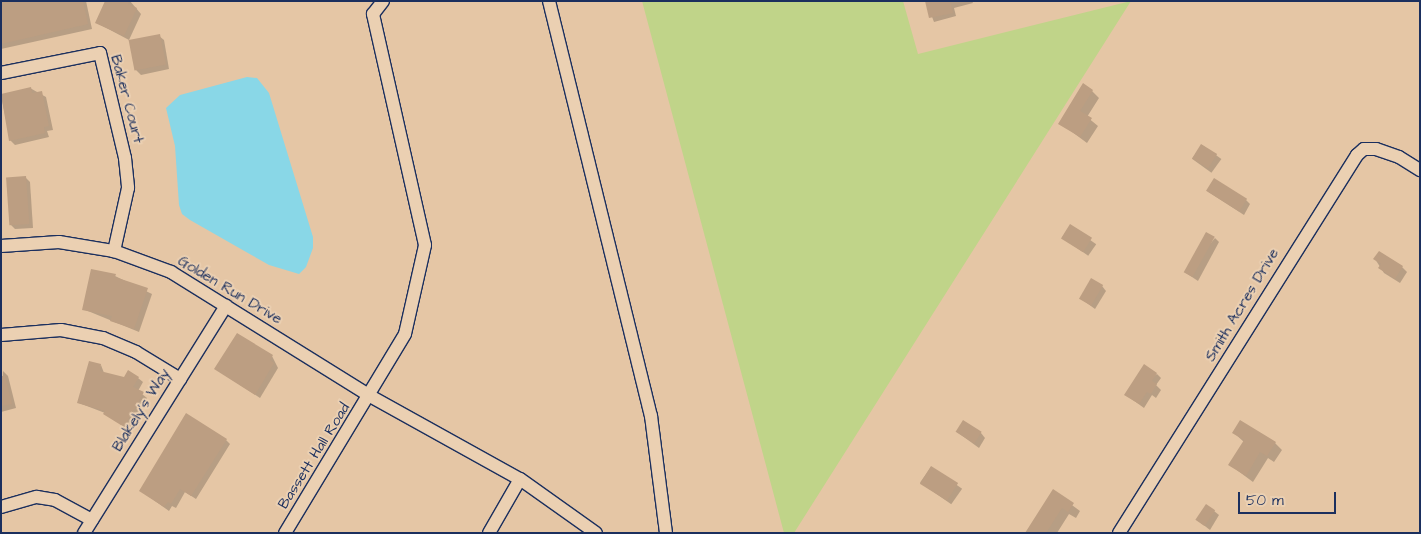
<!DOCTYPE html>
<html>
<head>
<meta charset="utf-8">
<style>
	body { margin:0 }
	#map { position:relative; width:1421px; height:534px; overflow:hidden; background:#e5c6a5; font-family:"Architects Daughter",sans-serif }
	div>[style] { position:absolute }
	[style*='--x'] { left:calc(var(--x)*1px); top:calc(var(--y)*1px); width:calc(var(--w)*1px); rotate:calc(var(--a)*1deg) }
	.green>* { inset:0; background:#c0d489 }
	.water>* { inset:0; background:#89d7e7 }
	.shadow>* { inset:0; background:#0003; transform-origin:0 0 }
	.building>* { inset:0; background:#bc9e82; transform-origin:0 0 }
	.roads { filter:drop-shadow(1px 0 #1b2f5e) drop-shadow(-1px 0 #1b2f5e) drop-shadow(0 1px #1b2f5e) drop-shadow(0 -1px #1b2f5e) }
	.minor>* { height:12px; margin:-6px; padding:0 6px; transform-origin:6px; border-radius:6px; background:#ebd0b2 }
	span { translate:-50% -50%; white-space:nowrap; text-align:center; line-height:1.15; -webkit-text-stroke:4px #ebd0b2; paint-order:stroke }
	.street-label { font-size:15px; color:#1b2f5e }
	.frame { position:absolute; inset:0; border:2px solid #1b2f5e; pointer-events:none }
	.scale { position:absolute; left:1238px; top:492px; width:98px; height:22px; box-sizing:border-box; border:2px solid #1b2f5e; border-top:0; padding-left:6px; font-size:15px; line-height:18px; white-space:nowrap; color:#1b2f5e; -webkit-text-stroke:4px #ebd0b2; paint-order:stroke }
</style>
</head>
<body>
<div id="map">
	<div class="green">
		<div style="clip-path:polygon(642px 1px,903px 1px,918px 54px,1131px 1px,794px 533px,784px 533px)"></div>
	</div>
	<div class="water">
		<div style="clip-path:polygon(247px 77px,257px 78px,269px 93px,313px 237px,313px 248px,306px 267px,299px 274px,269px 265px,190px 220px,182px 214px,179px 205px,175px 146px,166px 108px,180px 95px)"></div>
	</div>
	<div class="shadow">
		<div style="clip-path:polygon(1px 1px,86px 1px,92px 29px,1px 49px)"></div>
		<div style="clip-path:polygon(107px 1px,130px 1px,141px 14px,129px 40px,97px 23px)"></div>
		<div style="clip-path:polygon(926px 1px,972px 1px,973px 3px,954px 8px,956px 16px,934px 22px)"></div>
		<div style="clip-path:polygon(159px 36px,164px 40px,169px 69px,141px 75px,136px 70px)"></div>
		<div style="clip-path:polygon(30px 88px,46px 97px,53px 130px,47px 131px,49px 137px,15px 145px,10px 140px,1px 95px)"></div>
		<div style="clip-path:polygon(1092px 91px,1099px 98px,1087px 117px,1098px 126px,1087px 143px,1060px 123px)"></div>
		<div style="left:1202px;top:145px;width:24px;height:17px;rotate:36deg"></div>
		<div style="clip-path:polygon(25px 177px,30px 182px,33px 228px,15px 229px,11px 225px)"></div>
		<div style="clip-path:polygon(1207px 191px,1246px 200px,1250px 204px,1244px 215px)"></div>
		<div style="left:1070px;top:226px;width:32px;height:14px;rotate:35deg"></div>
		<div style="clip-path:polygon(1215px 238px,1219px 242px,1198px 281px,1186px 273px)"></div>
		<div style="clip-path:polygon(1375px 259px,1402px 267px,1407px 272px,1400px 283px,1384px 273px)"></div>
		<div style="clip-path:polygon(115px 276px,152px 294px,139px 332px,83px 309px)"></div>
		<div style="clip-path:polygon(1102px 286px,1106px 291px,1095px 309px,1080px 298px)"></div>
		<div style="clip-path:polygon(272px 356px,278px 368px,260px 398px,216px 369px)"></div>
		<div style="clip-path:polygon(101px 365px,104px 373px,124px 379px,138px 378px,143px 382px,138px 391px,147px 398px,129px 430px,105px 413px,79px 403px)"></div>
		<div style="clip-path:polygon(3px 371px,8px 376px,16px 408px,1px 412px)"></div>
		<div style="clip-path:polygon(1157px 374px,1161px 378px,1156px 385px,1161px 390px,1156px 398px,1152px 395px,1144px 408px,1126px 395px)"></div>
		<div style="clip-path:polygon(957px 432px,981px 433px,985px 438px,979px 448px)"></div>
		<div style="clip-path:polygon(1234px 433px,1275px 443px,1282px 450px,1274px 462px,1268px 458px,1253px 482px,1230px 465px,1244px 442px)"></div>
		<div style="clip-path:polygon(226px 440px,230px 444px,196px 499px,185px 492px,176px 508px,172px 506px,169px 511px,141px 491px)"></div>
		<div style="left:931px;top:467px;width:38px;height:19px;rotate:35deg"></div>
		<div style="clip-path:polygon(1053px 491px,1080px 511px,1076px 518px,1069px 514px,1057px 533px,1044px 533px)"></div>
		<div style="clip-path:polygon(1214px 511px,1219px 515px,1210px 530px,1197px 520px)"></div>
	</div>
	<div class="building">
		<div style="clip-path:polygon(1px 1px,83px 1px,88px 24px,1px 44px)"></div>
		<div style="clip-path:polygon(105px 1px,130px 1px,128px 4px,137px 8px,124px 36px,95px 23px)"></div>
		<div style="clip-path:polygon(925px 1px,950px 1px,953px 13px,929px 18px)"></div>
		<div style="left:160px;top:34px;width:31px;height:32px;rotate:79deg"></div>
		<div style="clip-path:polygon(1083px 83px,1093px 90px,1080px 111px,1092px 118px,1080px 137px,1058px 124px)"></div>
		<div style="clip-path:polygon(31px 87px,32px 93px,42px 91px,49px 126px,44px 127px,45px 133px,9px 141px,1px 94px)"></div>
		<div style="left:1201px;top:144px;width:19px;height:17px;rotate:32deg"></div>
		<div style="left:26px;top:176px;width:48px;height:20px;rotate:86deg"></div>
		<div style="left:1214px;top:178px;width:39px;height:15px;rotate:32deg"></div>
		<div style="left:1070px;top:224px;width:26px;height:17px;rotate:32deg"></div>
		<div style="left:1206px;top:232px;width:10px;height:46px;rotate:29deg"></div>
		<div style="clip-path:polygon(1379px 251px,1403px 266px,1395px 279px,1378px 268px,1381px 264px,1373px 259px)"></div>
		<div style="clip-path:polygon(91px 269px,116px 274px,115px 277px,148px 288px,134px 329px,110px 321px,112px 316px,82px 310px)"></div>
		<div style="left:1091px;top:278px;width:14px;height:24px;rotate:30deg"></div>
		<div style="clip-path:polygon(237px 333px,273px 355px,270px 360px,274px 363px,255px 395px,214px 369px)"></div>
		<div style="clip-path:polygon(89px 361px,101px 364px,100px 371px,124px 377px,128px 370px,139px 377px,133px 387px,144px 392px,124px 427px,103px 414px,105px 411px,77px 403px)"></div>
		<div style="clip-path:polygon(1144px 364px,1157px 373px,1152px 381px,1157px 384px,1151px 394px,1147px 392px,1139px 404px,1124px 395px)"></div>
		<div style="clip-path:polygon(1px 376px,5px 376px,12px 404px,1px 406px)"></div>
		<div style="clip-path:polygon(186px 413px,227px 439px,191px 496px,180px 489px,171px 504px,168px 502px,164px 507px,139px 491px)"></div>
		<div style="left:963px;top:420px;width:22px;height:14px;rotate:32deg"></div>
		<div style="clip-path:polygon(1240px 420px,1276px 442px,1267px 456px,1260px 452px,1246px 476px,1228px 465px,1244px 440px,1232px 433px)"></div>
		<div style="left:931px;top:466px;width:32px;height:21px;rotate:32deg"></div>
		<div style="clip-path:polygon(1053px 489px,1074px 503px,1068px 512px,1062px 508px,1046px 533px,1025px 533px)"></div>
		<div style="left:1206px;top:504px;width:11px;height:19px;rotate:34deg"></div>
	</div>
	<div class="roads">
		<div class="minor">
			<div style="--x:549;--y:1;--w:427;--a:76.2"></div>
			<div style="--x:651;--y:416;--w:118;--a:82.7"></div>
			<div style="--x:1;--y:73;--w:101;--a:-11.4"></div>
			<div style="--x:100;--y:53;--w:108;--a:76.6"></div>
			<div style="--x:125;--y:158;--w:30;--a:84"></div>
			<div style="--x:128;--y:188;--w:65;--a:102.5"></div>
			<div style="--x:1;--y:246;--w:58;--a:-3.9"></div>
			<div style="--x:59;--y:242;--w:56;--a:9.3"></div>
			<div style="--x:114;--y:251;--w:61;--a:20.2"></div>
			<div style="--x:171;--y:272;--w:234;--a:31.9"></div>
			<div style="--x:370;--y:396;--w:171;--a:29"></div>
			<div style="--x:520;--y:479;--w:93;--a:35.4"></div>
			<div style="--x:1;--y:335;--w:60;--a:-4.8"></div>
			<div style="--x:61;--y:330;--w:43;--a:10.8"></div>
			<div style="--x:103;--y:338;--w:36;--a:23"></div>
			<div style="--x:136;--y:352;--w:52;--a:31.5"></div>
			<div style="--x:1;--y:507;--w:37;--a:-16"></div>
			<div style="--x:37;--y:497;--w:18;--a:9"></div>
			<div style="--x:55;--y:500;--w:42;--a:28.4"></div>
			<div style="--x:84;--y:533;--w:268;--a:-58"></div>
			<div style="--x:285;--y:533;--w:232;--a:-58.9"></div>
			<div style="--x:405;--y:334;--w:91;--a:-77.3"></div>
			<div style="--x:425;--y:245;--w:237;--a:-102.7"></div>
			<div style="--x:373;--y:14;--w:16;--a:-52"></div>
			<div style="--x:489;--y:533;--w:62;--a:-60.1"></div>
			<div style="--x:1119;--y:533;--w:447;--a:-57.8"></div>
			<div style="--x:1357;--y:155;--w:9;--a:-41"></div>
			<div style="--x:1364;--y:149;--w:12;--a:0"></div>
			<div style="--x:1376;--y:149;--w:24;--a:19"></div>
			<div style="--x:1399;--y:157;--w:25;--a:32"></div>
		</div>
	</div>
	<div class="street-label">
		<span style="left:127px;top:99px;rotate:75deg">Baker Court</span>
		<span style="left:230px;top:290px;rotate:31deg">Golden Run Drive</span>
		<span style="left:1242px;top:305px;rotate:-59deg">Smith Acres Drive</span>
		<span style="left:141px;top:410px;rotate:-58deg">Blakely's Way</span>
		<span style="left:314px;top:456px;rotate:-58deg">Bassett Hall Road</span>
	</div>
	<div class="frame"></div>
	<div class="scale">50 m</div>
</div>
</body>
</html>
